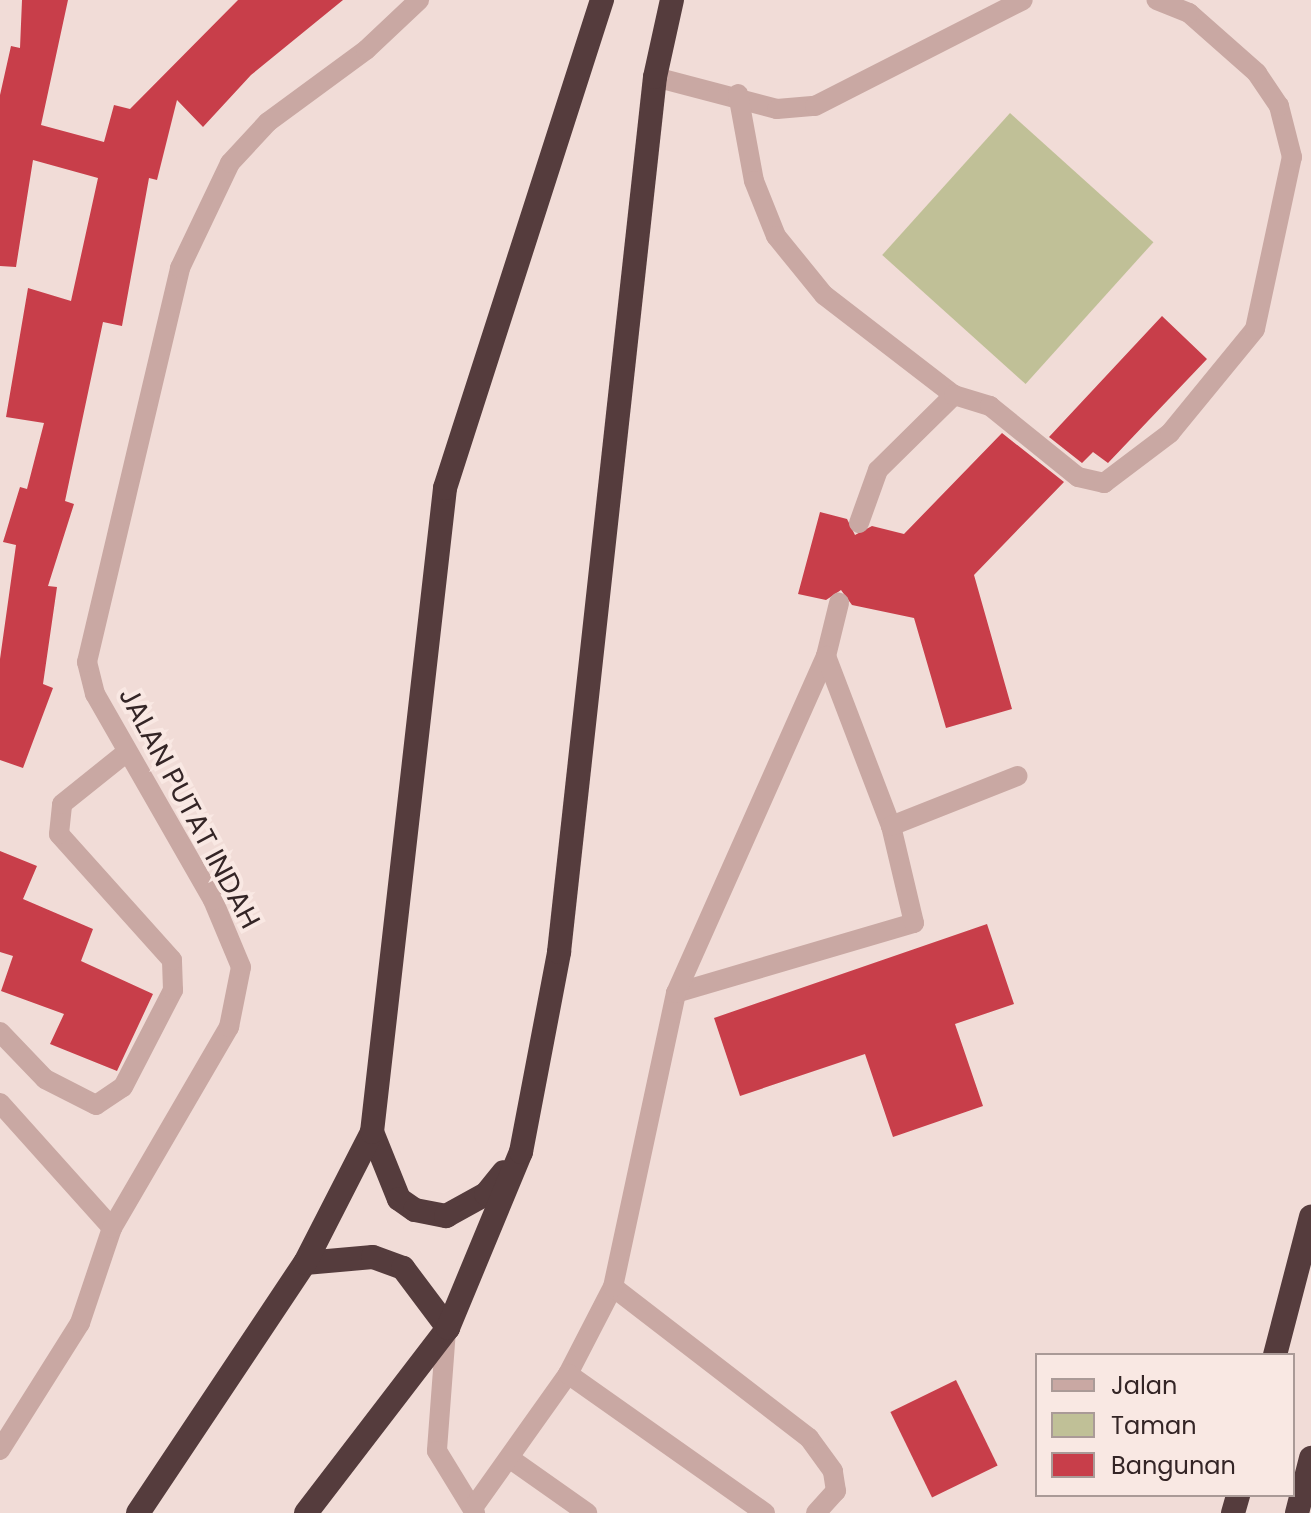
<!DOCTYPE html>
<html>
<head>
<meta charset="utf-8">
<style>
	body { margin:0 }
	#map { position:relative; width:1311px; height:1513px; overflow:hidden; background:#f1dcd7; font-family:Poppins,sans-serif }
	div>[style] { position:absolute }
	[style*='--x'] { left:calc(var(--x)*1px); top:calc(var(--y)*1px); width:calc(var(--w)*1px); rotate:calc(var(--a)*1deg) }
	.green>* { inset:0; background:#c0c097; transform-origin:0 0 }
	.building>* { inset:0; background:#c83e4a; transform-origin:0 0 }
	.lane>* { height:20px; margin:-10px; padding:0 10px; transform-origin:10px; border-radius:10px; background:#c9a8a3 }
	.street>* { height:20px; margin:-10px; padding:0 10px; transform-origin:10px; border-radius:10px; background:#c9a8a3 }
	.highway>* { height:24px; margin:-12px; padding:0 12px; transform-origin:12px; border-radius:12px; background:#553c3d }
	span { translate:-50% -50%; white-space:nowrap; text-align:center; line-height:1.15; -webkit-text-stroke:8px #f9e8e3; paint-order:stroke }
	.street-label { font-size:28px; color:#342526 }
	.legend { position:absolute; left:1035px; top:1353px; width:260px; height:144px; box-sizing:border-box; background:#f9e8e3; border:2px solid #aa9a97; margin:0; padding:10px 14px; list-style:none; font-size:24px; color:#342526 }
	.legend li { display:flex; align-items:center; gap:16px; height:40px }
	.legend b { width:40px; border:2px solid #aa9a97 }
</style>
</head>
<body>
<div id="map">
	<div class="green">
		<div style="left:1010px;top:113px;width:193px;height:191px;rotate:42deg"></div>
	</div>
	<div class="building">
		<div style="clip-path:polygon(22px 0,68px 0,41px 125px,104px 142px,114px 105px,130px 109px,238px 0,343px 0,251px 75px,203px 127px,177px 100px,157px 180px,149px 178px,122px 326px,103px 322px,65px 501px,74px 504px,48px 586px,57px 587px,43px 684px,53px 688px,23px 768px,0 760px,0 659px,16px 545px,3px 542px,20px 487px,27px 489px,44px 423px,6px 417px,28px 288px,71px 301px,98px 178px,33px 160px,16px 267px,0 266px,0 95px,11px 46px,20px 48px)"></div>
		<div style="clip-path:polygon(1162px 316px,1207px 359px,1108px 463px,1093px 452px,1082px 463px,1049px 437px)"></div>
		<div style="clip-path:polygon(1002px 433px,1064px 482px,974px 575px,1012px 709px,946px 728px,914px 618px,852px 605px,841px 590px,826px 600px,798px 594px,820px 512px,847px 519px,855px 535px,872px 526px,904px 534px)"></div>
		<div style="clip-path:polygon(0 851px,37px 866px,23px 899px,93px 929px,81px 961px,153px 994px,117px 1071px,50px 1044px,64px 1014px,1px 991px,13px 956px,0 952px)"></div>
		<div style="clip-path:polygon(987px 924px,1014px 1004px,955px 1024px,983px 1106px,893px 1137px,865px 1054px,740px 1096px,714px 1018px)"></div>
		<div style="left:956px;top:1380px;width:95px;height:73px;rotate:64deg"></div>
	</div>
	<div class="lane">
		<div style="--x:655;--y:77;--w:126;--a:14.7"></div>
		<div style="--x:777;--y:109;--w:38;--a:-5"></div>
		<div style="--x:815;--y:106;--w:233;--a:-27"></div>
		<div style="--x:738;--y:94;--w:88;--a:79.6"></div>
		<div style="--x:754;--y:181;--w:59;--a:68.2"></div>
		<div style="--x:776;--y:236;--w:76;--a:50.9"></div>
		<div style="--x:824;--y:295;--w:164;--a:37.6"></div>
		<div style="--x:859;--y:523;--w:56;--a:-70.3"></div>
		<div style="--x:878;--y:470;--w:107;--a:-44.6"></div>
		<div style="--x:954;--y:395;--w:38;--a:17"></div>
		<div style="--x:990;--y:406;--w:113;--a:38.9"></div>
		<div style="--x:1078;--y:477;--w:27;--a:13"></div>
		<div style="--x:1104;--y:483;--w:83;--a:-37.1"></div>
		<div style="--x:1170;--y:433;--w:134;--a:-50.7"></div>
		<div style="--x:1255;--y:329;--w:176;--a:-77.9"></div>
		<div style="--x:1292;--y:157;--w:53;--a:-104.3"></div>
		<div style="--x:1279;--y:106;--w:40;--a:-124"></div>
		<div style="--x:1257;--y:73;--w:91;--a:-138.6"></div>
		<div style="--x:1189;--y:13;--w:35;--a:-158"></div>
		<div style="--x:826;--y:656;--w:55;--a:-76.2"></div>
		<div style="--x:676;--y:993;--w:248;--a:-16.4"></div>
		<div style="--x:914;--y:923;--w:100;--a:-103.3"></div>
		<div style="--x:0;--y:1032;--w:65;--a:46.2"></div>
		<div style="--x:45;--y:1079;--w:57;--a:27"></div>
		<div style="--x:96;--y:1105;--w:32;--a:-34"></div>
		<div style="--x:123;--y:1087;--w:109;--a:-62.7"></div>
		<div style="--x:173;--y:990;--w:30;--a:-92"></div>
		<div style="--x:172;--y:960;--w:169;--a:-131.9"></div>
		<div style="--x:59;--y:834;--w:30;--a:-84"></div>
		<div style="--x:62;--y:804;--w:83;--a:-38.7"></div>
		<div style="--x:446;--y:1330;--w:121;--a:94.3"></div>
		<div style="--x:437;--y:1451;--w:73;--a:58.5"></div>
		<div style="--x:568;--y:1374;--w:98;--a:-62.7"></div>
		<div style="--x:512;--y:1460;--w:92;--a:35.2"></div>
		<div style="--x:475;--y:1505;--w:161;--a:-54.6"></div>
		<div style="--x:568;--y:1374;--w:241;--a:35.2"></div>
		<div style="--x:816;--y:1513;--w:30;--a:-48"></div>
		<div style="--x:836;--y:1491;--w:20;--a:-99"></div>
		<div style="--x:833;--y:1471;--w:41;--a:-126"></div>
		<div style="--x:809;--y:1438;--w:247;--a:-142.4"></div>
		<div style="--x:613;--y:1287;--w:301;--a:-77.9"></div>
		<div style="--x:676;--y:993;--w:369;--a:-66"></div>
		<div style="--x:826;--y:656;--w:182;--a:69.1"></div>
		<div style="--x:891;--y:826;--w:136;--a:-21.6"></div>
	</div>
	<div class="street">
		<div style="--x:0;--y:1103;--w:168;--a:48.1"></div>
		<div style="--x:0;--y:1450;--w:150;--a:-57.8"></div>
		<div style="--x:80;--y:1323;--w:100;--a:-71.4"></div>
		<div style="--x:112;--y:1228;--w:233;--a:-59.8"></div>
		<div style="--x:229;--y:1027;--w:61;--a:-78.7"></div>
		<div style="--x:241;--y:967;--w:73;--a:-112.7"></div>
		<div style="--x:213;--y:900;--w:237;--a:-119.8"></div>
		<div style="--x:95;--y:694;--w:33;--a:-104"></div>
		<div style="--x:87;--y:662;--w:405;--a:-76.7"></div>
		<div style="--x:180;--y:268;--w:116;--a:-64.5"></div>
		<div style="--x:230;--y:163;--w:56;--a:-47.2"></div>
		<div style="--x:268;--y:122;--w:122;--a:-36.3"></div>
		<div style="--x:366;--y:50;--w:73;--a:-43.3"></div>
	</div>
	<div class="highway">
		<div style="--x:372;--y:1132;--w:72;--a:68.1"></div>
		<div style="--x:399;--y:1199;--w:19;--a:35"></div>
		<div style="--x:415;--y:1210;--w:32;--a:11"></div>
		<div style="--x:446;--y:1216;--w:46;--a:-28.8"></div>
		<div style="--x:486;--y:1194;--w:28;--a:-51"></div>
		<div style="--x:305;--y:1263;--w:68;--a:-5"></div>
		<div style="--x:373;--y:1257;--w:32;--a:20"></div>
		<div style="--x:403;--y:1268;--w:75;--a:53.1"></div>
		<div style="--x:1275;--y:1355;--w:143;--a:-75.4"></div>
		<div style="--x:138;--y:1513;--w:301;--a:-56.3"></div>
		<div style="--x:305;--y:1263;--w:147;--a:-62.9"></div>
		<div style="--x:372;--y:1132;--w:648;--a:-83.53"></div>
		<div style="--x:445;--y:488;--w:513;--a:-72.17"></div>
		<div style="--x:306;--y:1513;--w:233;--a:-52.5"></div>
		<div style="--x:448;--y:1328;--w:191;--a:-67.5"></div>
		<div style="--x:521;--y:1152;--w:204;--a:-79.2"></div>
		<div style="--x:559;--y:952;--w:880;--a:-83.74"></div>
		<div style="--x:655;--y:77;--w:79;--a:-77.6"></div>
		<div style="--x:1233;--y:1513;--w:19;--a:-74"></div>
		<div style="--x:1297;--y:1513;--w:57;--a:-75.7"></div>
	</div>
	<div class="street-label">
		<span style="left:189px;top:808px;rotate:62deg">JALAN PUTAT INDAH</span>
	</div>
	<ul class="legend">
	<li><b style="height:10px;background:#c9a8a3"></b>Jalan</li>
	<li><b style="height:22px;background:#c0c097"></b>Taman</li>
	<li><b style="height:22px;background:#c83e4a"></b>Bangunan</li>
	</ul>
</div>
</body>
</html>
